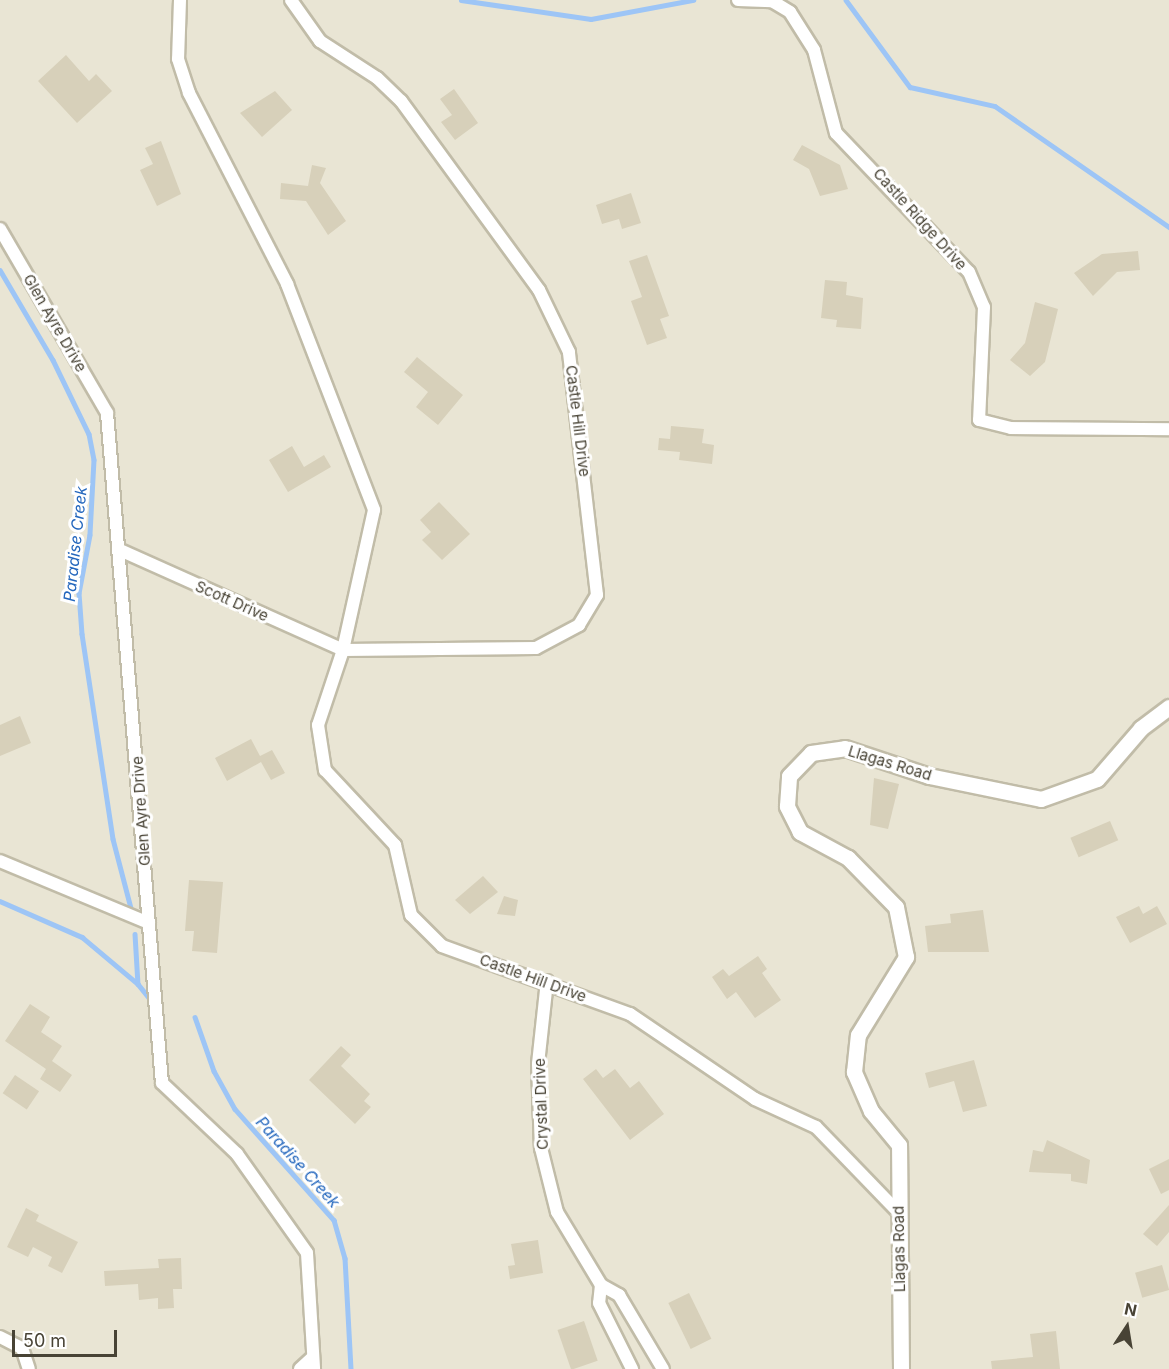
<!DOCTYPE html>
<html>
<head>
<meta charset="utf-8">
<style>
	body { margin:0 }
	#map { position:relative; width:1169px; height:1369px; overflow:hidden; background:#f4f2e6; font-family:Inter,sans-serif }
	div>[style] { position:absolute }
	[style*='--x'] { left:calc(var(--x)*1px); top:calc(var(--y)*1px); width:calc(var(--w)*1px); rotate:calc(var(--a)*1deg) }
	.residential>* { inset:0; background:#e9e5d4; transform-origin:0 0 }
	.stream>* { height:4.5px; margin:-2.25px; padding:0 2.25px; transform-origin:2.25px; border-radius:2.25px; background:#9dc5f6 }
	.building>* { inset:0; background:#d7d0ba; transform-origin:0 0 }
	.roads { filter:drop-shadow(2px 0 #c1bca8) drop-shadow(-2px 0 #c1bca8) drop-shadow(0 2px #c1bca8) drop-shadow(0 -2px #c1bca8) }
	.minor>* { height:12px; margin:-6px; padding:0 6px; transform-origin:6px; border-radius:6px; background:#fff }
	.tertiary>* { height:15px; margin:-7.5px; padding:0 7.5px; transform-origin:7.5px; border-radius:7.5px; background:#fff }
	span { translate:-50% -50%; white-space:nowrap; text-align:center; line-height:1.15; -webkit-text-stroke:6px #fff; paint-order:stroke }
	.street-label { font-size:15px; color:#484335 }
	.water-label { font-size:16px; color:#2467bd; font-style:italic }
	.north { position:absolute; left:1097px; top:1297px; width:60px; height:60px; -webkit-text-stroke:4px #fff; paint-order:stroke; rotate:12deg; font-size:16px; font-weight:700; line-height:24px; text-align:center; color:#484335 }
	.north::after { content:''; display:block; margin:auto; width:21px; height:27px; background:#484335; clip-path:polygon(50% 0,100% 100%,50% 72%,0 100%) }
	.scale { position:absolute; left:12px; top:1330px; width:105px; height:27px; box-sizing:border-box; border:3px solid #484335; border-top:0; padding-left:8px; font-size:18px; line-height:21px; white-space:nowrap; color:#484335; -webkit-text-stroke:4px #fff; paint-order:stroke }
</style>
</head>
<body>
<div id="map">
	<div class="residential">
		<div style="left:0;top:0;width:1169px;height:1369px"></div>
	</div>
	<div class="stream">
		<div style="--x:461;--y:0;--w:131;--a:8.3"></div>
		<div style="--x:591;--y:19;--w:104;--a:-10.6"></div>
		<div style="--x:846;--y:0;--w:108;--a:53.7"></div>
		<div style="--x:910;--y:87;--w:87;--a:12.6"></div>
		<div style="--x:995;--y:106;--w:212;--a:34.8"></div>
		<div style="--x:0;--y:270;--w:104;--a:59.5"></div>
		<div style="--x:53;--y:360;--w:82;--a:64.1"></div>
		<div style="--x:89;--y:434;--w:26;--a:79"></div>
		<div style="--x:94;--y:460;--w:75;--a:93.1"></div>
		<div style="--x:90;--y:535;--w:59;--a:100.7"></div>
		<div style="--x:79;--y:593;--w:41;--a:85.8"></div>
		<div style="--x:82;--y:634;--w:207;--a:81.4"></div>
		<div style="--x:113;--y:839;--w:75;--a:75.4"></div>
		<div style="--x:0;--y:901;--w:90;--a:23.7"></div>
		<div style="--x:82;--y:937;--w:73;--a:40"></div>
		<div style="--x:135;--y:934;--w:50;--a:86.6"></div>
		<div style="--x:138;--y:984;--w:19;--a:51"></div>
		<div style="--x:195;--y:1017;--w:57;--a:70.6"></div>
		<div style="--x:214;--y:1071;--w:43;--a:61.1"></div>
		<div style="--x:235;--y:1109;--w:149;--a:48.3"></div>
		<div style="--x:334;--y:1220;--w:40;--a:74"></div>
		<div style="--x:345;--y:1258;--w:111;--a:86.9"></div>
	</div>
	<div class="building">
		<div style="clip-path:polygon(66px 55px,89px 81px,96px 74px,112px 91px,77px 123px,38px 81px)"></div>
		<div style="clip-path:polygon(454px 89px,478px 123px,455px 140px,441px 122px,452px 115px,440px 99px)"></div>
		<div style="clip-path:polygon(275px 91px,292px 110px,262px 137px,240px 113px)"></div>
		<div style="clip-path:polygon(161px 141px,181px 194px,157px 206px,140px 170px,153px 164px,145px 148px)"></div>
		<div style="clip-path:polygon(802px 145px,840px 165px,848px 189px,820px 196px,809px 169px,793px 160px)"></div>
		<div style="clip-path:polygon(312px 165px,326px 168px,320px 183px,346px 221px,328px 235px,306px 201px,280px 199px,281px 183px,308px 186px)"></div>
		<div style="clip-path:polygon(631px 193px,641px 223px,622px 229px,619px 219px,602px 224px,596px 205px)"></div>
		<div style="clip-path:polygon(1138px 251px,1140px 270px,1117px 272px,1093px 296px,1074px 273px,1102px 254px)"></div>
		<div style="clip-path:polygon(647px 255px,669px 316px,660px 319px,667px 338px,647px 345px,631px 301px,642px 297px,629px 261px)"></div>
		<div style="clip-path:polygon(825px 280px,847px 282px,846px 295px,863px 298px,861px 329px,836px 327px,837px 320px,821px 318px)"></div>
		<div style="clip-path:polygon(1035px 302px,1058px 309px,1045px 362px,1030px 376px,1010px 360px,1025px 343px)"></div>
		<div style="clip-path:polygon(417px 357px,463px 395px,438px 425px,416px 407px,428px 392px,404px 372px)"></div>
		<div style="clip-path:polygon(671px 426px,704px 429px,702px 443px,714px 445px,712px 464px,679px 460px,680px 452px,658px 450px,659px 438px,670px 439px)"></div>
		<div style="clip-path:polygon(292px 446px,304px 467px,324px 455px,331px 467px,288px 492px,269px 460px)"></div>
		<div style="clip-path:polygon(439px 502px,470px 534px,442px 560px,422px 540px,431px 532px,420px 520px)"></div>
		<div style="clip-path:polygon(20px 716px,31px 743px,0 756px,0 725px)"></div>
		<div style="clip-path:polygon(251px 739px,260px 756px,272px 750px,285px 773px,271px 780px,261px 762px,227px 781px,215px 758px)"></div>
		<div style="clip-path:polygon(874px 778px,899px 784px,888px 829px,870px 825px)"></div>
		<div style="left:1110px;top:821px;width:21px;height:43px;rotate:67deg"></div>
		<div style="clip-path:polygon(483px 876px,498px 892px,470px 914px,455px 900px)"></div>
		<div style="clip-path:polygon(189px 880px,223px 882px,217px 953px,192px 951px,194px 931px,185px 931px)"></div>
		<div style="clip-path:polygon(504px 896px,518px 900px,515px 916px,497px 914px)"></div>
		<div style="clip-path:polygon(1139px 906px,1143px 914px,1157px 906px,1167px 924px,1130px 943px,1116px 917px)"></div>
		<div style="clip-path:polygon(983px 910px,989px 952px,928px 952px,925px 926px,951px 923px,950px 914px)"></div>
		<div style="clip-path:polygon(758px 956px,767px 969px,762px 973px,781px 1000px,755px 1018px,736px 992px,727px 999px,712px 977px,723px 969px,729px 976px)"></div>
		<div style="clip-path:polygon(30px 1004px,50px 1017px,41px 1032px,62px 1046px,52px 1061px,72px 1075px,60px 1092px,40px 1079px,46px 1069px,5px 1041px)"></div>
		<div style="clip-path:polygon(341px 1046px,351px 1055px,341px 1066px,370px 1094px,364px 1101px,371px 1107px,355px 1124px,309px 1080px)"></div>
		<div style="clip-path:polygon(974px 1060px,987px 1106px,963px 1112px,954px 1081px,929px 1088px,925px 1073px)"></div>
		<div style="clip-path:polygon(596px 1069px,603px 1078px,615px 1069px,630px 1088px,639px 1081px,664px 1114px,630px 1140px,583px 1079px)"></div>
		<div style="left:15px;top:1075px;width:29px;height:22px;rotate:34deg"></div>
		<div style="clip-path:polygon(1047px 1140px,1090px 1160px,1087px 1184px,1071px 1181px,1071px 1174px,1029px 1172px,1033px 1150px,1043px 1152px)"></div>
		<div style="clip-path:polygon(1169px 1159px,1169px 1190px,1161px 1194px,1149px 1169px)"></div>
		<div style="clip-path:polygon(1169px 1205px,1169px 1232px,1157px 1246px,1143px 1234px)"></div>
		<div style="clip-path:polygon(26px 1208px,39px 1215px,36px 1221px,78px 1242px,62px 1273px,48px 1266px,52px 1257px,33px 1247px,28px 1257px,7px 1247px)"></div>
		<div style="clip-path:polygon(538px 1240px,543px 1273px,510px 1279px,508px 1266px,515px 1265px,511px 1244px)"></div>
		<div style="clip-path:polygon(181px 1258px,182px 1289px,173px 1289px,174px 1308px,158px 1309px,158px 1298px,139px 1300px,138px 1284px,105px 1286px,104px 1271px,159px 1268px,158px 1259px)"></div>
		<div style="left:1162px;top:1265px;width:26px;height:28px;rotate:74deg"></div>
		<div style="left:689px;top:1293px;width:51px;height:23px;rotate:64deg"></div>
		<div style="left:584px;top:1321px;width:42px;height:28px;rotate:71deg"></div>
		<div style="clip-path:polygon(1056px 1331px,1060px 1369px,992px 1369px,991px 1361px,1033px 1357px,1030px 1334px)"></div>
	</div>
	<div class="roads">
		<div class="minor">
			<div style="--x:180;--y:0;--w:59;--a:91.9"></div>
			<div style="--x:178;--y:59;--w:36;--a:72"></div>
			<div style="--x:189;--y:93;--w:215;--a:62.8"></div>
			<div style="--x:287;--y:284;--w:242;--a:68.9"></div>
			<div style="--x:374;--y:510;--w:143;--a:102.5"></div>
			<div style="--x:343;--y:650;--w:193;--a:-0.6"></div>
			<div style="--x:536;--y:648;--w:49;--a:-28.1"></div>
			<div style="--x:579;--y:625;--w:35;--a:-59"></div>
			<div style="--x:597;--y:595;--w:245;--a:-96.6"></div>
			<div style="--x:569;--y:352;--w:69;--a:-115.8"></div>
			<div style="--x:539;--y:290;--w:234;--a:-126.1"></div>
			<div style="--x:401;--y:101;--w:33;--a:-136"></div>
			<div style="--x:377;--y:78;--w:68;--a:-147"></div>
			<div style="--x:320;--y:41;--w:50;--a:-125.3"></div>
			<div style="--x:738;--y:0;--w:34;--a:2"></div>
			<div style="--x:772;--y:1;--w:21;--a:31"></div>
			<div style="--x:790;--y:12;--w:45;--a:57.7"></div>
			<div style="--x:814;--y:50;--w:86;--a:75.2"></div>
			<div style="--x:836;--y:133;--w:192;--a:46.3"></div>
			<div style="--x:969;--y:272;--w:38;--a:67"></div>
			<div style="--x:984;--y:307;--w:113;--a:92.5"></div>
			<div style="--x:979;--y:420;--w:33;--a:14"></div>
			<div style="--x:1011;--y:428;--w:158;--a:0.4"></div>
			<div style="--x:0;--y:229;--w:213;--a:59.8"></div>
			<div style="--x:107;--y:413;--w:672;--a:85.31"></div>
			<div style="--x:162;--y:1083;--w:103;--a:43.4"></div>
			<div style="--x:237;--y:1154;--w:121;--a:54.7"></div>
			<div style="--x:307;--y:1253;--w:116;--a:86.5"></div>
			<div style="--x:122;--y:551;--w:242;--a:24.1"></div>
			<div style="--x:343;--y:650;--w:79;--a:108.4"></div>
			<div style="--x:318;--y:725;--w:46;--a:81.2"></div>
			<div style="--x:325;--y:770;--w:103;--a:47"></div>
			<div style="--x:395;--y:845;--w:72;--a:77.1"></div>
			<div style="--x:411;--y:915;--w:44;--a:45"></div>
			<div style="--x:442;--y:946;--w:200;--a:19.9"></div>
			<div style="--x:630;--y:1014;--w:151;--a:34.2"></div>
			<div style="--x:755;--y:1099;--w:67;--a:24.7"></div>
			<div style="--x:816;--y:1127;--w:118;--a:46"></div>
			<div style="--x:0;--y:861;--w:161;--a:22.6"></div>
			<div style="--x:547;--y:981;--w:83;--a:96.2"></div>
			<div style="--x:538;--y:1064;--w:84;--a:88"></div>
			<div style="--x:541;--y:1148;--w:66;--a:76"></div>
			<div style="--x:557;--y:1212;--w:85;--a:58.9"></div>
			<div style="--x:601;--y:1285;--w:21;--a:29"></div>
			<div style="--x:619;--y:1295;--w:86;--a:59.3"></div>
			<div style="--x:601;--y:1285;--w:18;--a:96"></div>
			<div style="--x:599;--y:1303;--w:74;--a:63.4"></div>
			<div style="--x:0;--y:1337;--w:25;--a:27"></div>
			<div style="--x:22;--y:1348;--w:22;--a:72"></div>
			<div style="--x:300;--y:1369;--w:16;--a:-43"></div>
		</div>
		<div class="tertiary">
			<div style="--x:901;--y:1369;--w:224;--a:-90.5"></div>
			<div style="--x:899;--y:1145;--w:44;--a:-129.5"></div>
			<div style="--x:871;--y:1111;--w:43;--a:-113.6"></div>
			<div style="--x:854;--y:1072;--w:37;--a:-84"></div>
			<div style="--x:858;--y:1035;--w:92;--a:-58.4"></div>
			<div style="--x:906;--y:957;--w:51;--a:-101.3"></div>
			<div style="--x:896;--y:907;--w:69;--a:-134.4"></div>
			<div style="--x:848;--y:858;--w:55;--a:-151.6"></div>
			<div style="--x:800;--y:832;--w:29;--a:-117"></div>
			<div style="--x:787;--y:806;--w:30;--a:-86"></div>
			<div style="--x:789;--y:776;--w:32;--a:-46"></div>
			<div style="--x:811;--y:753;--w:34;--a:-8"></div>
			<div style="--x:845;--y:748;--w:89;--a:18.4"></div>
			<div style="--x:929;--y:776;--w:114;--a:11.6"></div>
			<div style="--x:1041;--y:799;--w:59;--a:-19.7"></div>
			<div style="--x:1097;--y:779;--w:67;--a:-49.2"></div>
			<div style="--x:1141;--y:728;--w:35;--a:-37"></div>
		</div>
	</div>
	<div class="street-label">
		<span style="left:920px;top:219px;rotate:48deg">Castle Ridge Drive</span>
		<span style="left:55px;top:323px;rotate:60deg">Glen Ayre Drive</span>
		<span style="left:578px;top:421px;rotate:83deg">Castle Hill Drive</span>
		<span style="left:232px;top:601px;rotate:24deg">Scott Drive</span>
		<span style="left:890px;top:763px;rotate:17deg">Llagas Road</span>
		<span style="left:141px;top:811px;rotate:-94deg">Glen Ayre Drive</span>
		<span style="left:533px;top:978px;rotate:20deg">Castle Hill Drive</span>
		<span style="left:541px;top:1104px;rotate:-92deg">Crystal Drive</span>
		<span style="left:899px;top:1249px;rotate:-91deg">Llagas Road</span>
	</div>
	<div class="water-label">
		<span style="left:75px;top:544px;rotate:-84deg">Paradise Creek</span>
		<span style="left:298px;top:1162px;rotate:48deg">Paradise Creek</span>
	</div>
	<div class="north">N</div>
	<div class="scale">50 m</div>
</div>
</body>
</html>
